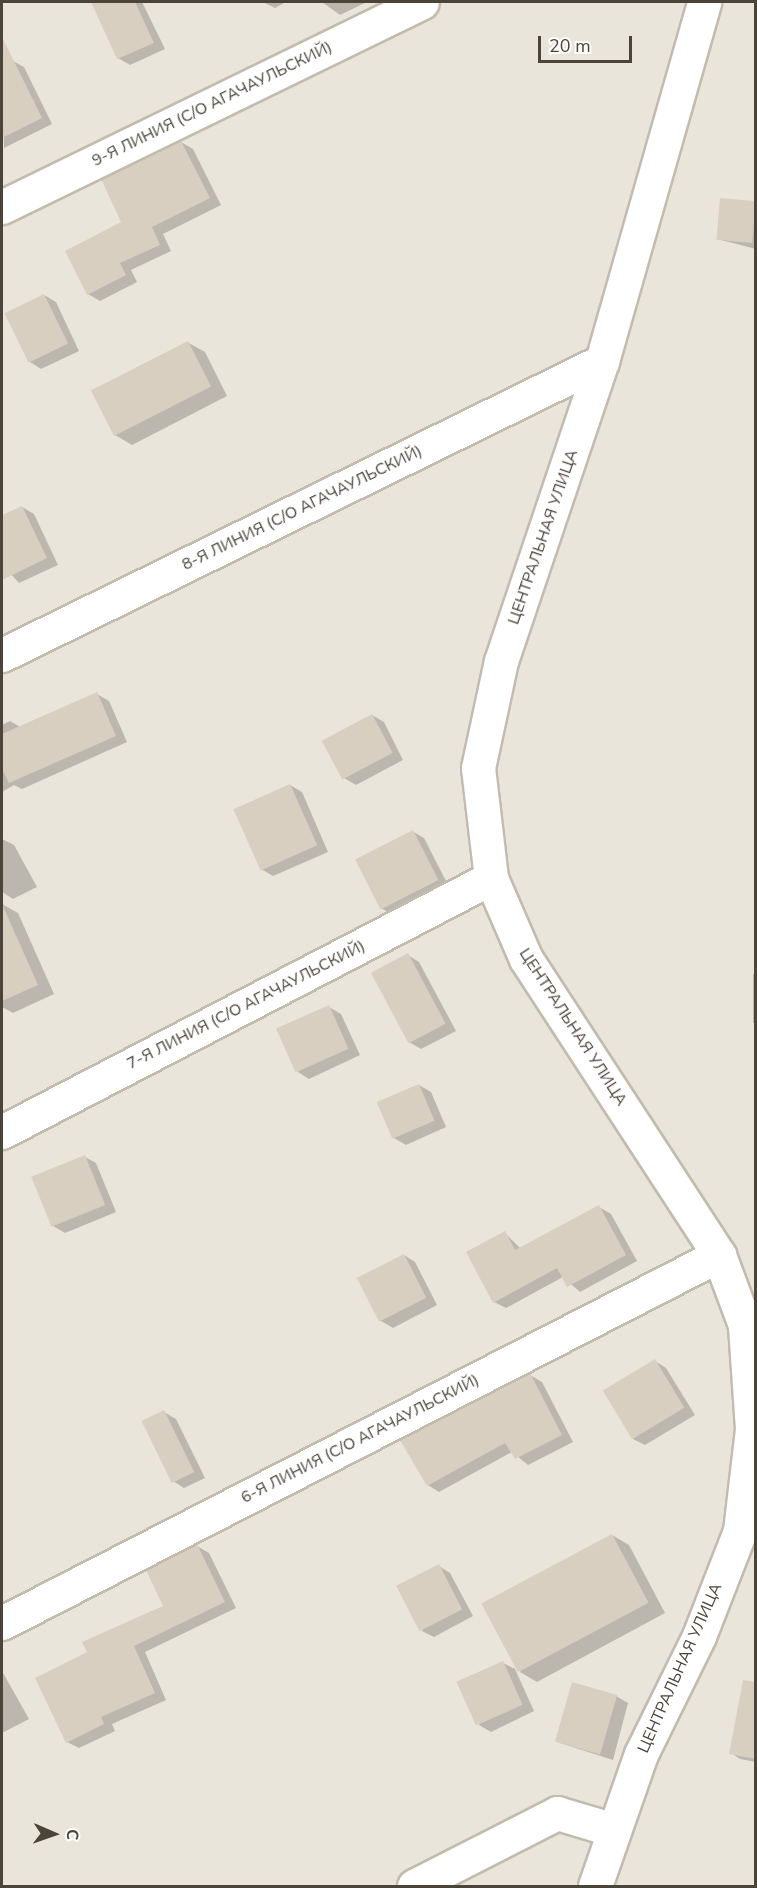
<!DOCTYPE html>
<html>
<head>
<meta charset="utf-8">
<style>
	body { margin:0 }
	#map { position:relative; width:757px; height:1888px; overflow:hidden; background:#f6f3ec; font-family:"Nunito Sans",sans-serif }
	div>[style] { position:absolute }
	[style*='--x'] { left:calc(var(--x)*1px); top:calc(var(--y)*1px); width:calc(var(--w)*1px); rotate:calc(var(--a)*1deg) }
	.residential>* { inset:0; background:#eae5da; transform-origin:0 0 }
	.shadow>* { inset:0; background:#0003; transform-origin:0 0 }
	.building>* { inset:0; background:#d8cfc1; transform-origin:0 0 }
	.roads { filter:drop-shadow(2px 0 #c2bbae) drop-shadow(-2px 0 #c2bbae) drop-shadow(0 2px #c2bbae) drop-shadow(0 -2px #c2bbae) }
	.minor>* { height:33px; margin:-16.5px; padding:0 16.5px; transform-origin:16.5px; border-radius:16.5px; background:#fff }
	span { translate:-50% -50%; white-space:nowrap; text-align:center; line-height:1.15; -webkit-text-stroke:4.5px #fff; paint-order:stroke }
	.street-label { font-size:16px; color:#4b4439 }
	.frame { position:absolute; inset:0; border:3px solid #4b4439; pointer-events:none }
	.north { position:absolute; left:24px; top:1804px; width:60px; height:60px; -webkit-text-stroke:4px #fff; paint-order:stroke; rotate:92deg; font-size:16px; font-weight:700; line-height:24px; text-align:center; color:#4b4439 }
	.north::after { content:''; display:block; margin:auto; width:21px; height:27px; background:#4b4439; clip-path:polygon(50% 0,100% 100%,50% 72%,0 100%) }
	.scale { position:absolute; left:538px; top:36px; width:94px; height:27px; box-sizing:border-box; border:3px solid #4b4439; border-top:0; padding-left:8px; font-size:18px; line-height:21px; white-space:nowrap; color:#4b4439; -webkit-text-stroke:4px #fff; paint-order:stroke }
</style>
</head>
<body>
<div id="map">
	<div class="residential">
		<div style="left:2px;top:2px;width:753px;height:1884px"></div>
	</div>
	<div class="shadow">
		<div style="clip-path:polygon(110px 2px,142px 2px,165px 49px,130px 65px,118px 58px,96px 8px)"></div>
		<div style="clip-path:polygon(263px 2px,286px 2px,275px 8px)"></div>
		<div style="clip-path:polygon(322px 2px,367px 2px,340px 15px)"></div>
		<div style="clip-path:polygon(13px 61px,24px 67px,52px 124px,4px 148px,2px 67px)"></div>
		<div style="clip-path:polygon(181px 142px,193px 149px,221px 205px,163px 234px,171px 251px,131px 270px,137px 282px,100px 301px,88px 294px,123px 223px)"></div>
		<div style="clip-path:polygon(756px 203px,756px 249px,717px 239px)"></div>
		<div style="clip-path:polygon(44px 295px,56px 302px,79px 351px,41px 369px,30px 362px)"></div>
		<div style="clip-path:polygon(187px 342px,205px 352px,227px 396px,132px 445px,115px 435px)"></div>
		<div style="clip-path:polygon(22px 507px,34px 514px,58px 565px,19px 583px,2px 564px,2px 517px)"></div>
		<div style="clip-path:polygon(97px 694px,109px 701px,127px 742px,22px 789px,14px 785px,2px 792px,2px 725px,10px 721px,20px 727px)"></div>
		<div style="clip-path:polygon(372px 715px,384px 722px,403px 760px,356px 785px,344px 778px)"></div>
		<div style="clip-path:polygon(290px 785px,302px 792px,328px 852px,273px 876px,261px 869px)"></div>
		<div style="clip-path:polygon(412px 831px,424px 838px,449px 887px,393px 915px,381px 908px)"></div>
		<div style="clip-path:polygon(2px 839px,14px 845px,37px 887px,13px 899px,2px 892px)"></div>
		<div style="clip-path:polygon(2px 904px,18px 913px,54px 994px,13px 1013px,2px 1007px)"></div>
		<div style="clip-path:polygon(408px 955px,419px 962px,456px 1031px,421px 1049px,409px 1042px)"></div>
		<div style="left:753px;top:974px;width:3px;height:49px"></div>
		<div style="clip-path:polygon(329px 1007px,341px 1014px,360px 1055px,309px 1079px,298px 1072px)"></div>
		<div style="clip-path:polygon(419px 1085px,431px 1092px,446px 1127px,406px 1145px,394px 1138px)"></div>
		<div style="clip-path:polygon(85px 1157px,96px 1163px,116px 1212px,65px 1233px,53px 1226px)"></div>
		<div style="clip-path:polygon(599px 1207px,611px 1214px,637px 1261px,580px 1292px,563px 1277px,506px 1308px,494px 1302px,505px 1233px,521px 1249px)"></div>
		<div style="clip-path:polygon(404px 1255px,415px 1262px,437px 1305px,393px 1328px,381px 1321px)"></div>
		<div style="clip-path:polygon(655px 1361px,666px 1368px,695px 1415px,645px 1445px,633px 1439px)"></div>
		<div style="clip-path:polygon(530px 1375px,542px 1382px,573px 1442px,528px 1465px,512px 1452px,439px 1492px,428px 1485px)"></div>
		<div style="clip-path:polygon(164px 1412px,176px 1419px,205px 1478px,184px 1488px,173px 1481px)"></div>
		<div style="clip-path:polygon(612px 1535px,629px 1545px,665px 1613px,537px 1682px,520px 1672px)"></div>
		<div style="clip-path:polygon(197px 1546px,209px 1553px,236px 1608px,145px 1652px,166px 1700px,112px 1724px,115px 1731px,79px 1748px,67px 1742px,89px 1653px,165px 1606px)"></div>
		<div style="clip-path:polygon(439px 1566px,450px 1573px,473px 1616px,434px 1637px,422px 1631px)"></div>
		<div style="clip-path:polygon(503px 1663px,515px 1669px,534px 1711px,491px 1732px,479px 1725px)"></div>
		<div style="clip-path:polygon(2px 1671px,29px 1719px,2px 1733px)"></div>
		<div style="clip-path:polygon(616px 1696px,628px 1703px,613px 1760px,557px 1742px)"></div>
		<div style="clip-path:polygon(756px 1718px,756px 1762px,740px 1759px,731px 1753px)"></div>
	</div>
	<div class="building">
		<div style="clip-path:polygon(91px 2px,135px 2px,154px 43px,117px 59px)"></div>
		<div style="clip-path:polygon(2px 37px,42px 118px,2px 138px)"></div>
		<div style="clip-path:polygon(181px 141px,210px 198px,152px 227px,160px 245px,120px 263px,126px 275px,87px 295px,65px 251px,121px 222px,101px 179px)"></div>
		<div style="left:720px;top:198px;width:36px;height:42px;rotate:5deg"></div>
		<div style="left:44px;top:294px;width:55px;height:44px;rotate:64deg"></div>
		<div style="left:188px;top:341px;width:51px;height:109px;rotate:63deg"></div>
		<div style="clip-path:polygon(22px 506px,47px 558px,2px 580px,2px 515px)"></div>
		<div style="clip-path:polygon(97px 692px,116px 736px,9px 783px,2px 769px,2px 734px)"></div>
		<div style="left:372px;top:714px;width:44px;height:57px;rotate:62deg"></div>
		<div style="left:290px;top:784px;width:67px;height:62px;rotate:66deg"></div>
		<div style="left:413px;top:830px;width:56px;height:65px;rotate:63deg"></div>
		<div style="clip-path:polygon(2px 904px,38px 985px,2px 1001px)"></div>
		<div style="left:408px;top:953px;width:80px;height:42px;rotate:62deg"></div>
		<div style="left:329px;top:1005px;width:48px;height:58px;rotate:66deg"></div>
		<div style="left:419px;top:1084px;width:40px;height:46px;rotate:67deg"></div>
		<div style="left:85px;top:1155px;width:54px;height:58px;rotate:68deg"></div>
		<div style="clip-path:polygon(599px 1205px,626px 1255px,567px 1287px,557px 1268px,493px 1303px,466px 1252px,505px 1231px,515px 1250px)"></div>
		<div style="left:404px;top:1254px;width:49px;height:53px;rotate:63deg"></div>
		<div style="left:655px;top:1359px;width:57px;height:61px;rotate:59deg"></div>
		<div style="clip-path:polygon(530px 1373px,562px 1435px,515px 1459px,505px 1443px,427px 1486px,400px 1440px)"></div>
		<div style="left:164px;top:1410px;width:69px;height:25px;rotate:64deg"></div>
		<div style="left:612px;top:1534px;width:78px;height:148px;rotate:62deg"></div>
		<div style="clip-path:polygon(197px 1544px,225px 1602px,134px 1646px,155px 1693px,101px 1717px,104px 1724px,66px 1743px,35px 1678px,87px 1652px,82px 1642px,163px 1606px,146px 1570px)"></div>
		<div style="left:439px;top:1564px;width:51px;height:48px;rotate:63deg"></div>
		<div style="left:503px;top:1661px;width:48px;height:51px;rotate:66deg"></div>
		<div style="clip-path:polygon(743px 1680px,756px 1682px,756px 1759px,729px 1754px)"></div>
		<div style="left:572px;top:1682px;width:47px;height:62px;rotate:16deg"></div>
	</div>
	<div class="roads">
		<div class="minor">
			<div style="--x:2;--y:207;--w:467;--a:-26"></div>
			<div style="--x:2;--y:655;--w:668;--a:-26.1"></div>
			<div style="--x:2;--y:1132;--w:551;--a:-27.45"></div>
			<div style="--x:2;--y:1623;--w:806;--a:-27.17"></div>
			<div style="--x:414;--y:1886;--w:161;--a:-27"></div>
			<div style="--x:557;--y:1813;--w:59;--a:16.6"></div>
			<div style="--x:595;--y:1886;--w:140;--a:-70.8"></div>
			<div style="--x:641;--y:1754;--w:131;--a:-63.8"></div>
			<div style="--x:699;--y:1636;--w:113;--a:-68.7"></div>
			<div style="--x:740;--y:1531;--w:103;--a:-83.3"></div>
			<div style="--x:752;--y:1429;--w:104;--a:-93.9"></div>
			<div style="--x:745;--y:1325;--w:75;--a:-110.4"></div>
			<div style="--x:719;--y:1255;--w:353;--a:-123.1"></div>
			<div style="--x:526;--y:959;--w:88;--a:-113.4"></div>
			<div style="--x:491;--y:878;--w:111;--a:-96.7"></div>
			<div style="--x:478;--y:768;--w:109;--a:-77.9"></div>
			<div style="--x:501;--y:661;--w:317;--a:-71.4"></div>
			<div style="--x:602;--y:361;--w:373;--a:-74.1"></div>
		</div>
	</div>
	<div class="street-label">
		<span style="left:212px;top:104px;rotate:-26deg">9-Я ЛИНИЯ (С/О АГАЧАУЛЬСКИЙ)</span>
		<span style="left:302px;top:508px;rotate:-26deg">8-Я ЛИНИЯ (С/О АГАЧАУЛЬСКИЙ)</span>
		<span style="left:543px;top:537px;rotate:-71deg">ЦЕНТРАЛЬНАЯ УЛИЦА</span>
		<span style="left:246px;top:1005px;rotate:-27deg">7-Я ЛИНИЯ (С/О АГАЧАУЛЬСКИЙ)</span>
		<span style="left:573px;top:1027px;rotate:57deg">ЦЕНТРАЛЬНАЯ УЛИЦА</span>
		<span style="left:360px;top:1439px;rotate:-27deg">6-Я ЛИНИЯ (С/О АГАЧАУЛЬСКИЙ)</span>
		<span style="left:680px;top:1668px;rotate:-66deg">ЦЕНТРАЛЬНАЯ УЛИЦА</span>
	</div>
	<div class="frame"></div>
	<div class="north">С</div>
	<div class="scale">20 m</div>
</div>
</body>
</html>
